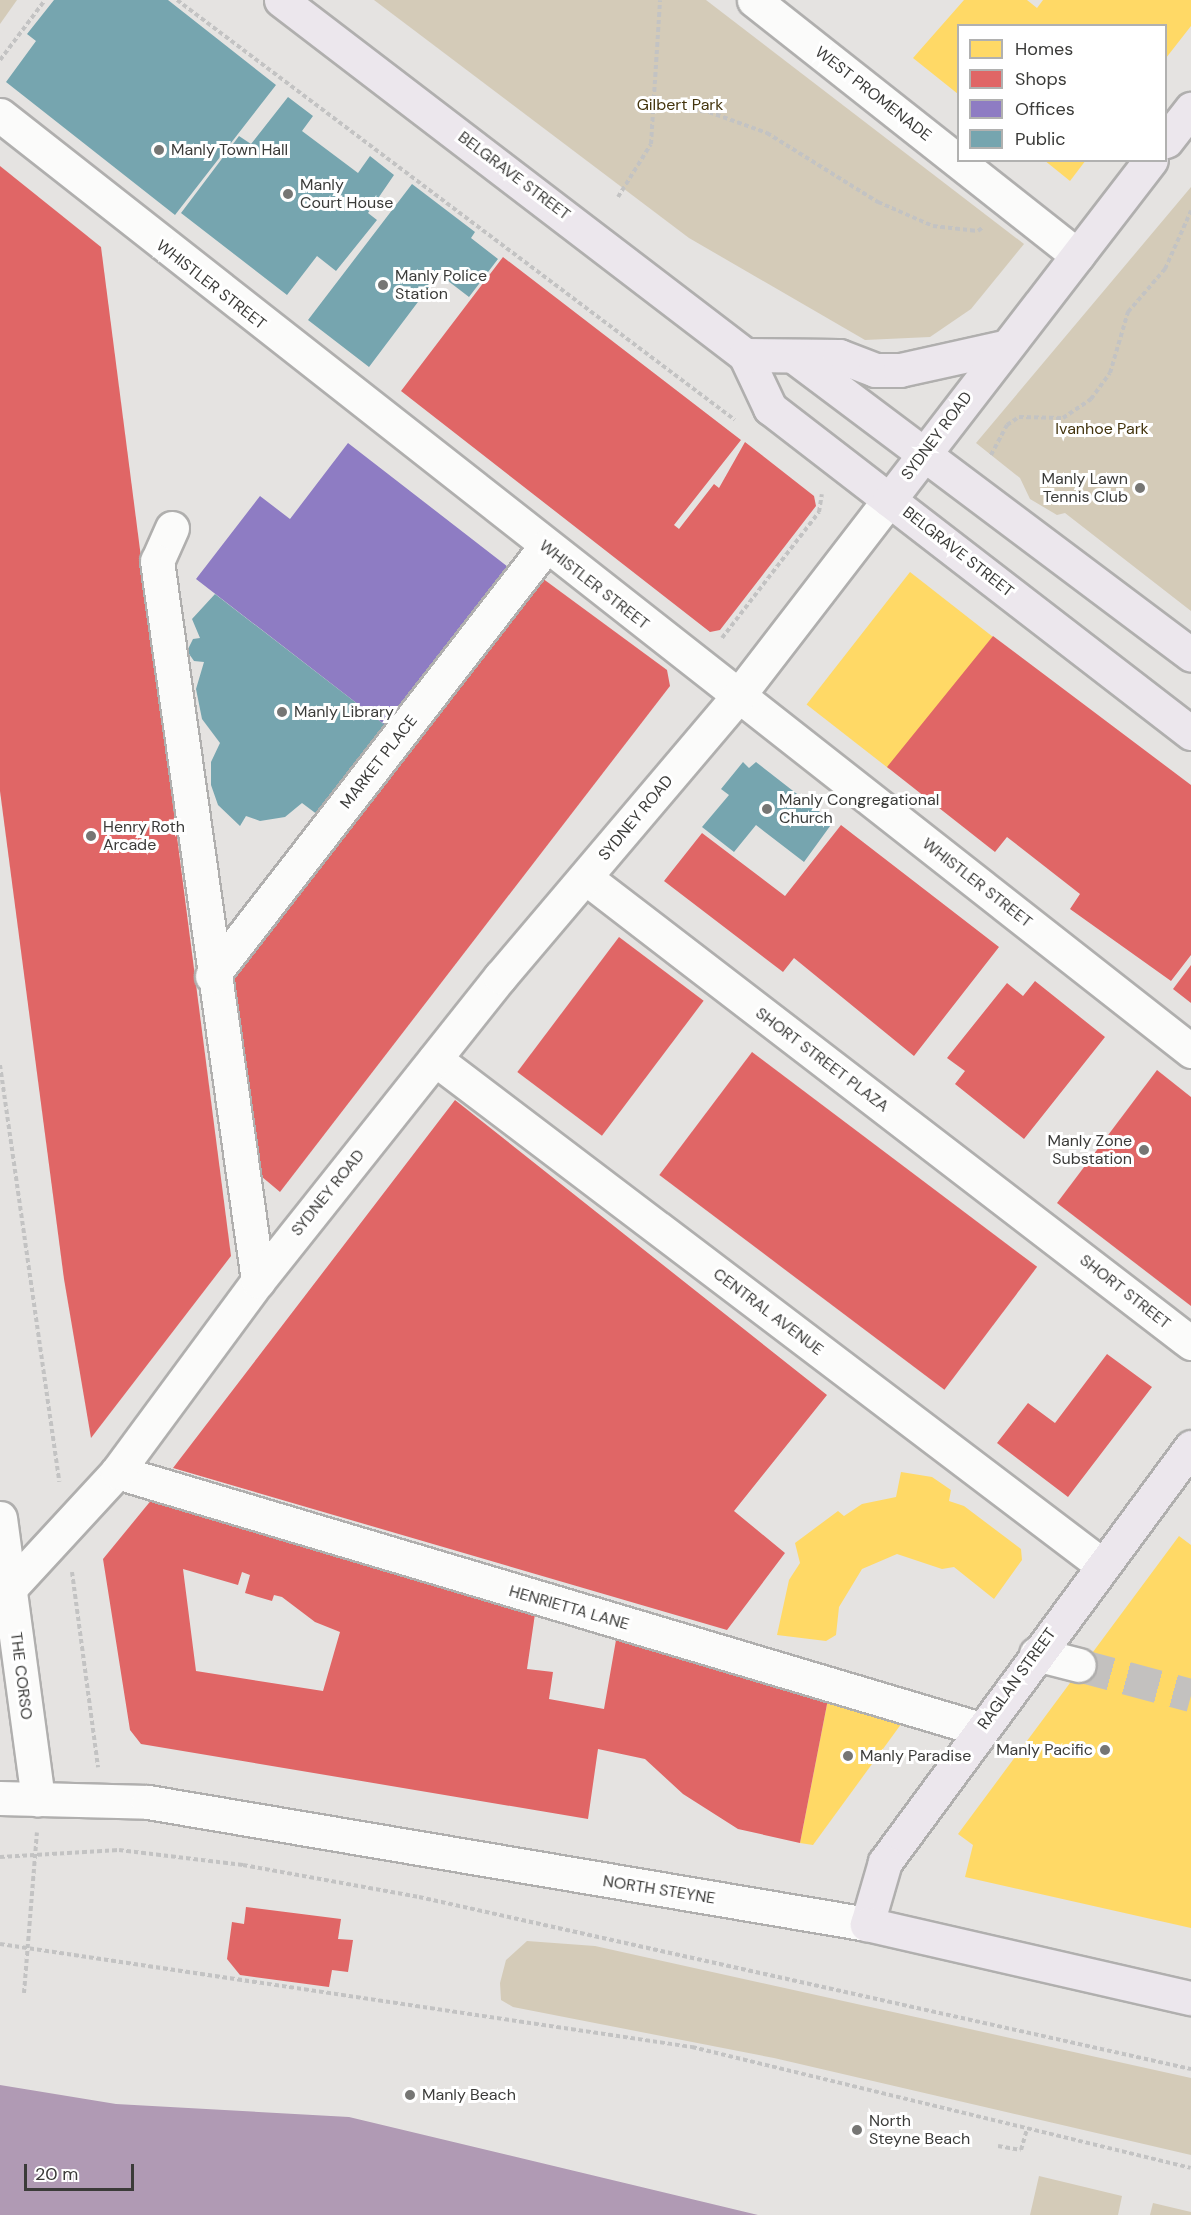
<!DOCTYPE html>
<html>
<head>
<meta charset="utf-8">
<style>
	body { margin:0 }
	#map { position:relative; width:1191px; height:2215px; overflow:hidden; background:#e5e3e1; font-family:"DM Sans",sans-serif }
	div>[style] { position:absolute }
	[style*='--x'] { left:calc(var(--x)*1px); top:calc(var(--y)*1px); width:calc(var(--w)*1px); rotate:calc(var(--a)*1deg) }
	.green>* { inset:0; background:#d4cbb8 }
	.water>* { inset:0; background:#b09ab4 }
	.homes>* { inset:0; background:#ffd966; transform-origin:0 0 }
	.shops>* { inset:0; background:#e06666; transform-origin:0 0 }
	.offices>* { inset:0; background:#8e7cc3 }
	.public>* { inset:0; background:#76a5af }
	.minor-tunnel>* { height:33px; margin-top:-16.5px; transform-origin:0; background:repeating-linear-gradient(90deg,#c3c1bf 0 33px,transparent 0 49px) }
	.path>* { height:4px; margin-top:-2px; transform-origin:0; background:repeating-linear-gradient(90deg,#c3c3c3 0 4.5px,transparent 0 7.5px) }
	.roads { filter:drop-shadow(2px 0 #b0afae) drop-shadow(-2px 0 #b0afae) drop-shadow(0 2px #b0afae) drop-shadow(0 -2px #b0afae) }
	.minor>* { height:33px; margin:-16.5px; padding:0 16.5px; transform-origin:16.5px; border-radius:16.5px; background:#fbfbfa }
	.major>* { height:33px; margin:-16.5px; padding:0 16.5px; transform-origin:16.5px; border-radius:16.5px; background:#ece7ed }
	.dots>* { width:16px; height:16px; translate:-50% -50%; box-sizing:border-box; border:3px solid #fff; border-radius:50% }
	span { translate:-50% -50%; white-space:nowrap; text-align:center; line-height:1.15; -webkit-text-stroke:6px #fff; paint-order:stroke }
	.street-label { font-size:16px; color:#3b3b39 }
	.park-label { font-size:16px; color:#43340d }
	.poi-label { font-size:16px; color:#3b3b39 }
	.left { translate:0 -50%; text-align:left }
	.right { translate:-100% -50%; text-align:right }
	.legend { position:absolute; left:957px; top:24px; width:210px; height:138px; box-sizing:border-box; background:#fff; border:2px solid #b1b1b0; margin:0; padding:8px 10px; list-style:none; font-size:18px; color:#3b3b39 }
	.legend li { display:flex; align-items:center; gap:12px; height:30px }
	.legend b { width:30px; border:2px solid #b1b1b0 }
	.scale { position:absolute; left:24px; top:2164px; width:110px; height:27px; box-sizing:border-box; border:3px solid #3b3b39; border-top:0; padding-left:8px; font-size:18px; line-height:21px; white-space:nowrap; color:#3b3b39; -webkit-text-stroke:4px #fff; paint-order:stroke }
</style>
</head>
<body>
<div id="map">
	<div class="green">
		<div style="clip-path:polygon(0 0,17px 0,0 24px)"></div>
		<div style="clip-path:polygon(374px 0,706px 0,1024px 244px,971px 309px,930px 337px,865px 340px,689px 238px)"></div>
		<div style="clip-path:polygon(1191px 187px,1191px 611px,1065px 513px,1057px 515px,1030px 499px,1020px 478px,976px 443px)"></div>
		<div style="clip-path:polygon(527px 1941px,595px 1946px,1191px 2078px,1191px 2155px,774px 2058px,513px 2007px,501px 2000px,500px 1983px,506px 1960px)"></div>
		<div style="clip-path:polygon(1039px 2176px,1122px 2196px,1118px 2215px,1030px 2215px)"></div>
		<div style="clip-path:polygon(1153px 2203px,1191px 2212px,1191px 2215px,1150px 2215px)"></div>
	</div>
	<div class="water">
		<div style="clip-path:polygon(0 2085px,116px 2104px,349px 2117px,758px 2215px,0 2215px)"></div>
	</div>
	<div class="homes">
		<div style="clip-path:polygon(964px 0,1027px 0,1037px 8px,1043px 0,1191px 0,1191px 26px,1166px 58px,1166px 26px,958px 26px,958px 94px,913px 58px)"></div>
		<div style="clip-path:polygon(1044px 160px,1086px 160px,1070px 181px)"></div>
		<div style="left:910px;top:572px;width:105px;height:168px;rotate:38deg"></div>
		<div style="clip-path:polygon(901px 1472px,932px 1477px,951px 1490px,949px 1501px,964px 1506px,1021px 1549px,1022px 1560px,994px 1599px,954px 1567px,942px 1569px,897px 1554px,862px 1569px,839px 1607px,836px 1635px,826px 1641px,777px 1635px,789px 1580px,800px 1563px,795px 1543px,838px 1511px,844px 1516px,862px 1504px,896px 1497px)"></div>
		<div style="clip-path:polygon(1179px 1536px,1191px 1545px,1191px 1928px,965px 1877px,973px 1845px,958px 1834px)"></div>
		<div style="clip-path:polygon(829px 1694px,907px 1716px,813px 1845px,800px 1843px)"></div>
	</div>
	<div class="shops">
		<div style="clip-path:polygon(0 166px,101px 247px,231px 1256px,91px 1438px,64px 1279px,0 791px)"></div>
		<div style="clip-path:polygon(503px 257px,741px 440px,674px 525px,679px 529px,714px 484px,719px 488px,745px 442px,814px 496px,816px 506px,720px 630px,710px 632px,401px 391px)"></div>
		<div style="clip-path:polygon(542px 578px,667px 670px,670px 686px,280px 1192px,255px 1171px,231px 982px)"></div>
		<div style="clip-path:polygon(993px 636px,1191px 785px,1191px 955px,1171px 981px,1070px 909px,1080px 894px,1007px 837px,995px 852px,887px 767px)"></div>
		<div style="clip-path:polygon(841px 825px,999px 947px,914px 1056px,794px 958px,783px 972px,664px 881px,702px 833px,785px 896px)"></div>
		<div style="left:619px;top:937px;width:106px;height:169px;rotate:37deg"></div>
		<div style="clip-path:polygon(1191px 965px,1191px 1003px,1173px 989px)"></div>
		<div style="clip-path:polygon(1035px 981px,1105px 1037px,1024px 1139px,955px 1084px,965px 1071px,947px 1058px,1007px 983px,1023px 996px)"></div>
		<div style="left:752px;top:1052px;width:357px;height:154px;rotate:37deg"></div>
		<div style="clip-path:polygon(1157px 1070px,1191px 1097px,1191px 1306px,1057px 1203px)"></div>
		<div style="clip-path:polygon(455px 1100px,827px 1395px,734px 1511px,785px 1553px,727px 1630px,173px 1468px)"></div>
		<div style="clip-path:polygon(1107px 1354px,1152px 1387px,1068px 1497px,997px 1443px,1028px 1403px,1055px 1423px)"></div>
		<div style="clip-path:polygon(evenodd,153px 1498px,536px 1607px,527px 1669px,553px 1672px,549px 1699px,604px 1709px,616px 1640px,829px 1694px,800px 1843px,738px 1829px,683px 1794px,645px 1759px,598px 1749px,588px 1819px,141px 1744px,130px 1730px,103px 1559px,153px 1498px,183px 1569px,238px 1585px,242px 1572px,250px 1575px,245px 1593px,272px 1601px,274px 1595px,282px 1597px,315px 1622px,340px 1632px,323px 1691px,196px 1671px,183px 1569px)"></div>
		<div style="clip-path:polygon(246px 1907px,341px 1919px,338px 1939px,353px 1940px,348px 1972px,332px 1970px,329px 1987px,240px 1975px,227px 1959px,232px 1922px,244px 1924px)"></div>
	</div>
	<div class="offices">
		<div style="clip-path:polygon(348px 443px,512px 570px,390px 729px,196px 579px,260px 496px,290px 519px)"></div>
	</div>
	<div class="public">
		<div style="clip-path:polygon(54px 0,168px 0,276px 85px,175px 215px,6px 82px,36px 41px,27px 34px)"></div>
		<div style="clip-path:polygon(288px 97px,313px 116px,302px 131px,358px 173px,370px 156px,394px 175px,368px 213px,377px 220px,336px 271px,317px 256px,287px 295px,181px 213px,239px 136px,251px 144px)"></div>
		<div style="clip-path:polygon(412px 184px,475px 232px,471px 238px,498px 259px,469px 297px,439px 274px,369px 367px,308px 320px)"></div>
		<div style="clip-path:polygon(215px 594px,390px 729px,318px 815px,302px 803px,285px 817px,260px 821px,246px 816px,240px 826px,218px 805px,211px 785px,211px 762px,220px 743px,202px 719px,196px 689px,204px 662px,194px 661px,187px 651px,193px 639px,200px 638px,192px 619px)"></div>
		<div style="clip-path:polygon(743px 762px,749px 768px,756px 762px,833px 822px,804px 862px,756px 825px,734px 852px,702px 827px,729px 795px,721px 789px)"></div>
	</div>
	<div class="minor-tunnel">
		<div style="--x:1079;--y:1665;--w:116;--a:15"></div>
	</div>
	<div class="path">
		<div style="--x:177;--y:0;--w:698;--a:36.97"></div>
		<div style="--x:0;--y:60;--w:75;--a:-53.1"></div>
		<div style="--x:656;--y:105;--w:53;--a:7.5"></div>
		<div style="--x:709;--y:112;--w:62;--a:19.9"></div>
		<div style="--x:767;--y:133;--w:131;--a:31.9"></div>
		<div style="--x:878;--y:202;--w:60;--a:23.6"></div>
		<div style="--x:933;--y:226;--w:45;--a:6.3"></div>
		<div style="--x:978;--y:231;--w:6;--a:-39"></div>
		<div style="--x:618;--y:197;--w:62;--a:-58.1"></div>
		<div style="--x:651;--y:144;--w:144;--a:-86.4"></div>
		<div style="--x:991;--y:455;--w:34;--a:-62"></div>
		<div style="--x:1007;--y:425;--w:14;--a:-34"></div>
		<div style="--x:1019;--y:417;--w:44;--a:1.3"></div>
		<div style="--x:1063;--y:418;--w:34;--a:-34"></div>
		<div style="--x:1091;--y:399;--w:32;--a:-54"></div>
		<div style="--x:1110;--y:373;--w:64;--a:-73.6"></div>
		<div style="--x:1128;--y:312;--w:57;--a:-49.3"></div>
		<div style="--x:1165;--y:269;--w:64;--a:-65.9"></div>
		<div style="--x:722;--y:638;--w:159;--a:-52.4"></div>
		<div style="--x:819;--y:512;--w:18;--a:-81"></div>
		<div style="--x:0;--y:1065;--w:421;--a:81.9"></div>
		<div style="--x:72;--y:1572;--w:197;--a:82.4"></div>
		<div style="--x:0;--y:1857;--w:119;--a:-3.4"></div>
		<div style="--x:119;--y:1850;--w:125;--a:6.9"></div>
		<div style="--x:243;--y:1865;--w:179;--a:10.3"></div>
		<div style="--x:419;--y:1897;--w:791;--a:12.56"></div>
		<div style="--x:0;--y:1944;--w:700;--a:8.47"></div>
		<div style="--x:692;--y:2047;--w:513;--a:13.63"></div>
		<div style="--x:24;--y:1993;--w:161;--a:-85.4"></div>
		<div style="--x:998;--y:2146;--w:23;--a:10"></div>
		<div style="--x:1021;--y:2150;--w:22;--a:-74"></div>
	</div>
	<div class="roads">
		<div class="minor">
			<div style="--x:754;--y:0;--w:412;--a:38.3"></div>
			<div style="--x:0;--y:115;--w:1515;--a:38.16"></div>
			<div style="--x:172;--y:528;--w:36;--a:114"></div>
			<div style="--x:157;--y:561;--w:727;--a:82.01"></div>
			<div style="--x:586;--y:878;--w:763;--a:37.55"></div>
			<div style="--x:212;--y:976;--w:543;--a:-52.18"></div>
			<div style="--x:435;--y:1059;--w:837;--a:37.18"></div>
			<div style="--x:117;--y:1472;--w:900;--a:16.58"></div>
			<div style="--x:0;--y:1518;--w:284;--a:82.3"></div>
			<div style="--x:10;--y:1588;--w:158;--a:-47.3"></div>
			<div style="--x:117;--y:1472;--w:237;--a:-53.6"></div>
			<div style="--x:258;--y:1281;--w:389;--a:-51.5"></div>
			<div style="--x:500;--y:977;--w:368;--a:-49.7"></div>
			<div style="--x:738;--y:696;--w:247;--a:-52.4"></div>
			<div style="--x:1036;--y:1654;--w:44;--a:14.3"></div>
			<div style="--x:0;--y:1798;--w:148;--a:1.5"></div>
			<div style="--x:148;--y:1802;--w:729;--a:9.63"></div>
		</div>
		<div class="major">
			<div style="--x:281;--y:0;--w:584;--a:37.42"></div>
			<div style="--x:745;--y:355;--w:59;--a:64.7"></div>
			<div style="--x:770;--y:408;--w:532;--a:37.67"></div>
			<div style="--x:1166;--y:141;--w:41;--a:-52"></div>
			<div style="--x:745;--y:355;--w:94;--a:0.6"></div>
			<div style="--x:839;--y:356;--w:39;--a:21"></div>
			<div style="--x:875;--y:370;--w:25;--a:0"></div>
			<div style="--x:900;--y:370;--w:107;--a:-12.5"></div>
			<div style="--x:796;--y:358;--w:494;--a:36.9"></div>
			<div style="--x:889;--y:500;--w:429;--a:-52.4"></div>
			<div style="--x:1191;--y:1447;--w:516;--a:126.4"></div>
			<div style="--x:885;--y:1862;--w:65;--a:106.2"></div>
			<div style="--x:867;--y:1924;--w:332;--a:12.9"></div>
		</div>
	</div>
	<div class="dots">
		<div style="left:159px;top:150px;background:#767674"></div>
		<div style="left:288px;top:194px;background:#767674"></div>
		<div style="left:383px;top:285px;background:#767674"></div>
		<div style="left:1140px;top:488px;background:#767674"></div>
		<div style="left:282px;top:712px;background:#767674"></div>
		<div style="left:767px;top:809px;background:#767674"></div>
		<div style="left:91px;top:836px;background:#767674"></div>
		<div style="left:1144px;top:1150px;background:#767674"></div>
		<div style="left:1105px;top:1750px;background:#767674"></div>
		<div style="left:848px;top:1756px;background:#767674"></div>
		<div style="left:410px;top:2095px;background:#767674"></div>
		<div style="left:857px;top:2130px;background:#767674"></div>
	</div>
	<div class="street-label">
		<span style="left:873px;top:94px;rotate:38deg">WEST PROMENADE</span>
		<span style="left:514px;top:176px;rotate:37deg">BELGRAVE STREET</span>
		<span style="left:211px;top:285px;rotate:38deg">WHISTLER STREET</span>
		<span style="left:937px;top:436px;rotate:-53deg">SYDNEY ROAD</span>
		<span style="left:958px;top:552px;rotate:38deg">BELGRAVE STREET</span>
		<span style="left:594px;top:585px;rotate:38deg">WHISTLER STREET</span>
		<span style="left:379px;top:762px;rotate:-52deg">MARKET PLACE</span>
		<span style="left:636px;top:818px;rotate:-50deg">SYDNEY ROAD</span>
		<span style="left:977px;top:883px;rotate:38deg">WHISTLER STREET</span>
		<span style="left:822px;top:1060px;rotate:37deg">SHORT STREET PLAZA</span>
		<span style="left:328px;top:1193px;rotate:-51deg">SYDNEY ROAD</span>
		<span style="left:1125px;top:1292px;rotate:38deg">SHORT STREET</span>
		<span style="left:768px;top:1312px;rotate:37deg">CENTRAL AVENUE</span>
		<span style="left:569px;top:1608px;rotate:16deg">HENRIETTA LANE</span>
		<span style="left:21px;top:1676px;rotate:83deg">THE CORSO</span>
		<span style="left:1017px;top:1679px;rotate:-54deg">RAGLAN STREET</span>
		<span style="left:659px;top:1890px;rotate:9deg">NORTH STEYNE</span>
	</div>
	<div class="park-label">
		<span style="left:680px;top:105px">Gilbert Park</span>
		<span style="left:1102px;top:429px">Ivanhoe Park</span>
	</div>
	<div class="poi-label">
		<span class="left" style="left:171px;top:150px">Manly Town Hall</span>
		<span class="left" style="left:300px;top:194px">Manly<br>Court House</span>
		<span class="left" style="left:395px;top:285px">Manly Police<br>Station</span>
		<span class="right" style="left:1128px;top:488px">Manly Lawn<br>Tennis Club</span>
		<span class="left" style="left:294px;top:712px">Manly Library</span>
		<span class="left" style="left:779px;top:809px">Manly Congregational<br>Church</span>
		<span class="left" style="left:103px;top:836px">Henry Roth<br>Arcade</span>
		<span class="right" style="left:1132px;top:1150px">Manly Zone<br>Substation</span>
		<span class="right" style="left:1093px;top:1750px">Manly Pacific</span>
		<span class="left" style="left:860px;top:1756px">Manly Paradise</span>
		<span class="left" style="left:422px;top:2095px">Manly Beach</span>
		<span class="left" style="left:869px;top:2130px">North<br>Steyne Beach</span>
	</div>
	<ul class="legend">
	<li><b style="height:16px;background:#ffd966"></b>Homes</li>
	<li><b style="height:16px;background:#e06666"></b>Shops</li>
	<li><b style="height:16px;background:#8e7cc3"></b>Offices</li>
	<li><b style="height:16px;background:#76a5af"></b>Public</li>
	</ul>
	<div class="scale">20 m</div>
</div>
</body>
</html>
